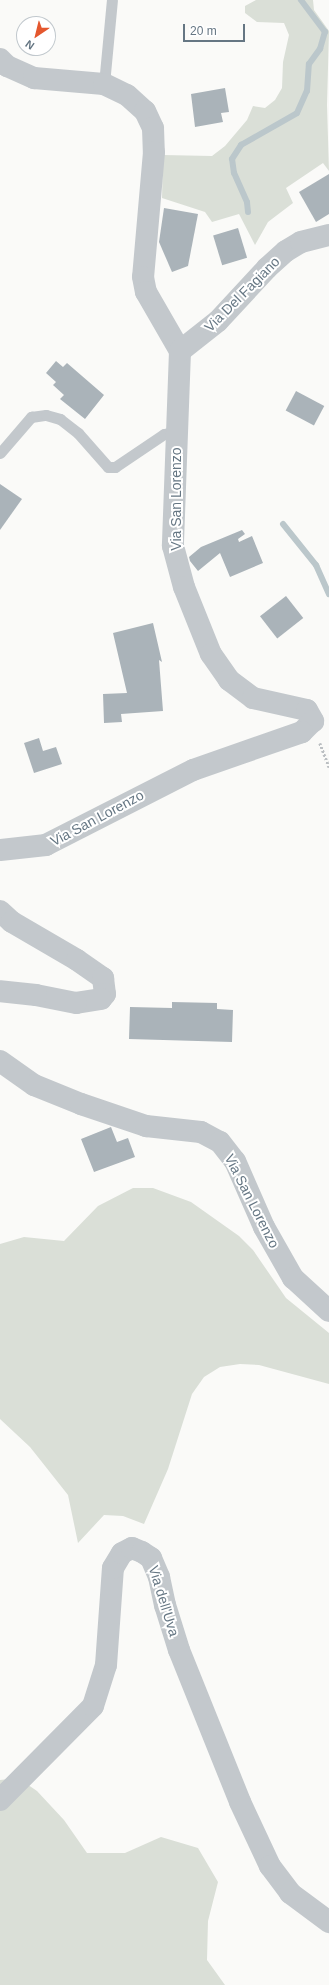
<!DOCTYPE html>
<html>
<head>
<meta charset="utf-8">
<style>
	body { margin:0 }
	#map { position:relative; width:329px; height:1985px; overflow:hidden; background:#fafaf8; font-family:Helvetica,sans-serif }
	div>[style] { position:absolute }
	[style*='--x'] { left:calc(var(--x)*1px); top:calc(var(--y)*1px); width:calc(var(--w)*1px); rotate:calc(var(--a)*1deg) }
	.green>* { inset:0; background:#dadfd7 }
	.stream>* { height:6px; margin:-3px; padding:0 3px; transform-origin:3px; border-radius:3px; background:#bbc7cb }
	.building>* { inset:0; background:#aab3b9; transform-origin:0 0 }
	.path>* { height:2.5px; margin-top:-1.25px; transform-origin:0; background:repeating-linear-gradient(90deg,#bbbfc2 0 2px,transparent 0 4px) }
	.lane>* { height:11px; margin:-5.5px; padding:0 5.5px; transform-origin:5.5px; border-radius:5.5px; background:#c3c8cc }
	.street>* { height:22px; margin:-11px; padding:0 11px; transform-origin:11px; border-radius:11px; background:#c3c8cc }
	span { translate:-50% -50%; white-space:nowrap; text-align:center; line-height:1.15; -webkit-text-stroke:4px #fff; paint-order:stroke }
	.street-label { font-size:14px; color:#657683 }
	.north { position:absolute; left:16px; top:16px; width:40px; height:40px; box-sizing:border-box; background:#fff; border:1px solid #c1c8cd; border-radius:50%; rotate:215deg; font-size:11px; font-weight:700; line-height:16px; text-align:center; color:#657683 }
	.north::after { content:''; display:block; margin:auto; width:14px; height:18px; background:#e4572e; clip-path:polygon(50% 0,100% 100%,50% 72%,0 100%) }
	.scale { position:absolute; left:183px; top:24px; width:62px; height:18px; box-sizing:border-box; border:2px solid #657683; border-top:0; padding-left:5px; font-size:12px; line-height:14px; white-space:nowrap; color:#657683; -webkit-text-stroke:3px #fff; paint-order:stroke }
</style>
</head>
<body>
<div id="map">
	<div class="green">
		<div style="clip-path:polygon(256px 0,313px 0,314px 10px,329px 31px,327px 105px,329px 171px,323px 163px,286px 188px,293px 203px,268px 222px,255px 245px,239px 214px,212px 222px,205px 212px,162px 198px,163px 155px,212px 156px,225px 146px,247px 120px,253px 106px,265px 108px,275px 100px,282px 88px,283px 62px,289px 35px,284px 23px,257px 22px,245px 13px,245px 6px)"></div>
		<div style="clip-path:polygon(133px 1188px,153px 1188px,191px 1202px,239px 1236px,253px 1250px,286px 1298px,329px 1333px,329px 1384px,259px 1365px,240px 1364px,220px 1367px,204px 1377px,192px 1394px,168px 1469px,144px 1524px,123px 1516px,104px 1515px,78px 1543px,68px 1495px,30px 1447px,0 1419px,0 1244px,24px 1237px,64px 1241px,98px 1206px)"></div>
		<div style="clip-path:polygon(18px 1778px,37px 1791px,64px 1820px,87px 1853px,125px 1853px,161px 1837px,198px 1848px,218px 1882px,208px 1921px,207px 1960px,225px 1985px,0 1985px,0 1780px)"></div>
	</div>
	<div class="stream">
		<div style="--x:248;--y:212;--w:10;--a:-96"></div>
		<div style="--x:247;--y:202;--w:32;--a:-114"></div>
		<div style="--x:234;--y:173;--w:14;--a:-98"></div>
		<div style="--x:232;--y:159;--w:17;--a:-57"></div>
		<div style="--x:241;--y:145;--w:64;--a:-29.7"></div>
		<div style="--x:297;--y:113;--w:24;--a:-66"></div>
		<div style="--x:307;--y:91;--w:27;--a:-86"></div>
		<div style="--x:309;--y:64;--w:19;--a:-54"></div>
		<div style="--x:320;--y:49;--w:18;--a:-74"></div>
		<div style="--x:325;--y:32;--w:40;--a:-127"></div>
		<div style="--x:283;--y:524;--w:53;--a:51.2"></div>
		<div style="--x:316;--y:565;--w:32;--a:66"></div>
	</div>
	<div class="building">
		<div style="clip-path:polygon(225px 88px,229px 112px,221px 113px,223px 122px,195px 127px,191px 94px)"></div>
		<div style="clip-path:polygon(329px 174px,329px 214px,316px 222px,299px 192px)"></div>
		<div style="clip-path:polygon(164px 208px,198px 214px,188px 266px,172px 272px,159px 242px)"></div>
		<div style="left:238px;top:228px;width:31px;height:26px;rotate:73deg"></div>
		<div style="clip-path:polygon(56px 361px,63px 367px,67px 363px,104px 395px,85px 419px,60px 399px,64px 395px,53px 385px,56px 382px,46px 373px)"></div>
		<div style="left:296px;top:391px;width:32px;height:22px;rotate:28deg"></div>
		<div style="clip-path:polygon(0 484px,22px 499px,0 530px)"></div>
		<div style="clip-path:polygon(242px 530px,245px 534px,238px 539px,239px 542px,252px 536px,263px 563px,230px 577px,220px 553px,198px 571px,190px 561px,189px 557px,201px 547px)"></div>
		<div style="left:286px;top:596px;width:28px;height:33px;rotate:52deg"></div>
		<div style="clip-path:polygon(153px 623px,162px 662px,159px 660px,163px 711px,121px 714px,122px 722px,104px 723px,103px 694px,127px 693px,113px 633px)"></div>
		<div style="clip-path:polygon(39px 738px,43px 751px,56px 747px,62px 764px,34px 773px,24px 743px)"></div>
		<div style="clip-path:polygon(172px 1002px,217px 1003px,217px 1009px,233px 1010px,232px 1042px,129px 1039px,130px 1007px,172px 1008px)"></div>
		<div style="clip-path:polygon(111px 1127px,117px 1142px,128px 1138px,135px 1157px,94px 1172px,81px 1139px)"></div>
	</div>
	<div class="path">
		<div style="--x:320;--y:743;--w:26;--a:69"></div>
	</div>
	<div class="lane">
		<div style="--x:104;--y:84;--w:84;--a:-84.6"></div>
		<div style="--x:0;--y:453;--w:48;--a:-49.3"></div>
		<div style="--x:31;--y:417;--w:15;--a:-8"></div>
		<div style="--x:46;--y:415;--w:15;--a:16"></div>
		<div style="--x:60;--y:419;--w:23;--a:38"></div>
		<div style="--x:78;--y:433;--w:45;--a:48.6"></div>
		<div style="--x:108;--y:467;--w:7;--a:0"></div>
		<div style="--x:115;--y:467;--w:59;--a:-34"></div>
		<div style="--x:164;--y:434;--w:13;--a:-13"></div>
	</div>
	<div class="street">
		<div style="--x:0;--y:59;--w:10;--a:45"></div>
		<div style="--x:7;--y:66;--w:30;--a:24"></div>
		<div style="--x:34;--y:78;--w:70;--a:4.9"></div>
		<div style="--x:104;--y:84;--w:25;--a:26"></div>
		<div style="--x:127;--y:95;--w:24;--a:42"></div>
		<div style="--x:145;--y:111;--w:19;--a:65"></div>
		<div style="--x:153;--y:128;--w:24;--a:88"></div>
		<div style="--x:154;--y:152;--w:125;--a:95"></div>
		<div style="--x:143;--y:277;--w:15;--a:79"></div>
		<div style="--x:146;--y:292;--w:68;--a:60"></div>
		<div style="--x:180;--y:351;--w:195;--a:92.1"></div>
		<div style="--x:173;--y:546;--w:42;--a:75"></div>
		<div style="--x:184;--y:587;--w:72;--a:68.1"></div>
		<div style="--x:211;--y:654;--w:32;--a:55"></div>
		<div style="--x:229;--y:680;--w:30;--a:37"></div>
		<div style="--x:253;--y:698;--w:55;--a:12.5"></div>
		<div style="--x:307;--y:710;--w:13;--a:61"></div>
		<div style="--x:313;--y:721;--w:16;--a:135"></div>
		<div style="--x:302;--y:732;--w:115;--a:160.8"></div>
		<div style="--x:193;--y:770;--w:165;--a:153"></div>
		<div style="--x:46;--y:845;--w:46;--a:173.8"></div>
		<div style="--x:180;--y:351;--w:48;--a:-38.3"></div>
		<div style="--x:218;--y:321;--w:72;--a:-47.2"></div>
		<div style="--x:267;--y:268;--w:25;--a:-42"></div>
		<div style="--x:286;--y:251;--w:17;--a:-31"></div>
		<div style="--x:301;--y:242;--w:29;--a:-14"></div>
		<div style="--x:0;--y:911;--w:16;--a:43"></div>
		<div style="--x:12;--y:922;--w:75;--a:30.3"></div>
		<div style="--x:77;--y:960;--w:32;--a:35"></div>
		<div style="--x:103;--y:978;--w:16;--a:83"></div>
		<div style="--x:105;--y:994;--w:6;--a:129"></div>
		<div style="--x:101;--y:999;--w:25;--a:171"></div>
		<div style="--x:76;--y:1003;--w:41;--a:-168.7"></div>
		<div style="--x:36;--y:995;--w:36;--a:-174"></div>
		<div style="--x:0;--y:1061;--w:42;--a:35.2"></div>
		<div style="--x:34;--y:1085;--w:51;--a:22"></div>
		<div style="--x:81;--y:1104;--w:69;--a:18.7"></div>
		<div style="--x:146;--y:1126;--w:55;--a:6.2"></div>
		<div style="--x:201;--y:1132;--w:21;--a:28"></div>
		<div style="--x:220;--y:1142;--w:24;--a:52"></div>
		<div style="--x:235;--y:1161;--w:72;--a:66.3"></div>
		<div style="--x:264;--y:1227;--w:59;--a:60.4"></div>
		<div style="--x:293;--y:1278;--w:49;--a:42.5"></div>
		<div style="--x:0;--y:1800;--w:132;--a:-45.3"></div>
		<div style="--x:93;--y:1706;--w:43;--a:-72.4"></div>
		<div style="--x:106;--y:1665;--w:97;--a:-85.9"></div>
		<div style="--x:113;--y:1568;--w:17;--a:-59"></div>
		<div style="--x:122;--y:1553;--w:11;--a:-27"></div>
		<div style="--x:132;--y:1548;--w:11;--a:22"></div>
		<div style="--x:142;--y:1552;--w:11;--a:34"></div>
		<div style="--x:151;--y:1558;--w:21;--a:67"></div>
		<div style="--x:159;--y:1577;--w:29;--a:78"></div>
		<div style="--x:165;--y:1605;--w:47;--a:72.7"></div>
		<div style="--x:179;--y:1650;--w:164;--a:68.1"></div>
		<div style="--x:240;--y:1802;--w:71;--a:64.9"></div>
		<div style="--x:270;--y:1866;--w:34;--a:53"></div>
		<div style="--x:290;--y:1893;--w:49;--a:36.6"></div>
	</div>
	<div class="street-label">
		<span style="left:242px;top:294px;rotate:-45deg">Via Del Fagiano</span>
		<span style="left:176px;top:499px;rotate:-90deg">Via San Lorenzo</span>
		<span style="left:97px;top:818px;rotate:-28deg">Via San Lorenzo</span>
		<span style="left:252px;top:1201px;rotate:63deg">Via San Lorenzo</span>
		<span style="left:164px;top:1601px;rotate:73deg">Via dell'Uva</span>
	</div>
	<div class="north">N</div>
	<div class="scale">20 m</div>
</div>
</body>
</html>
